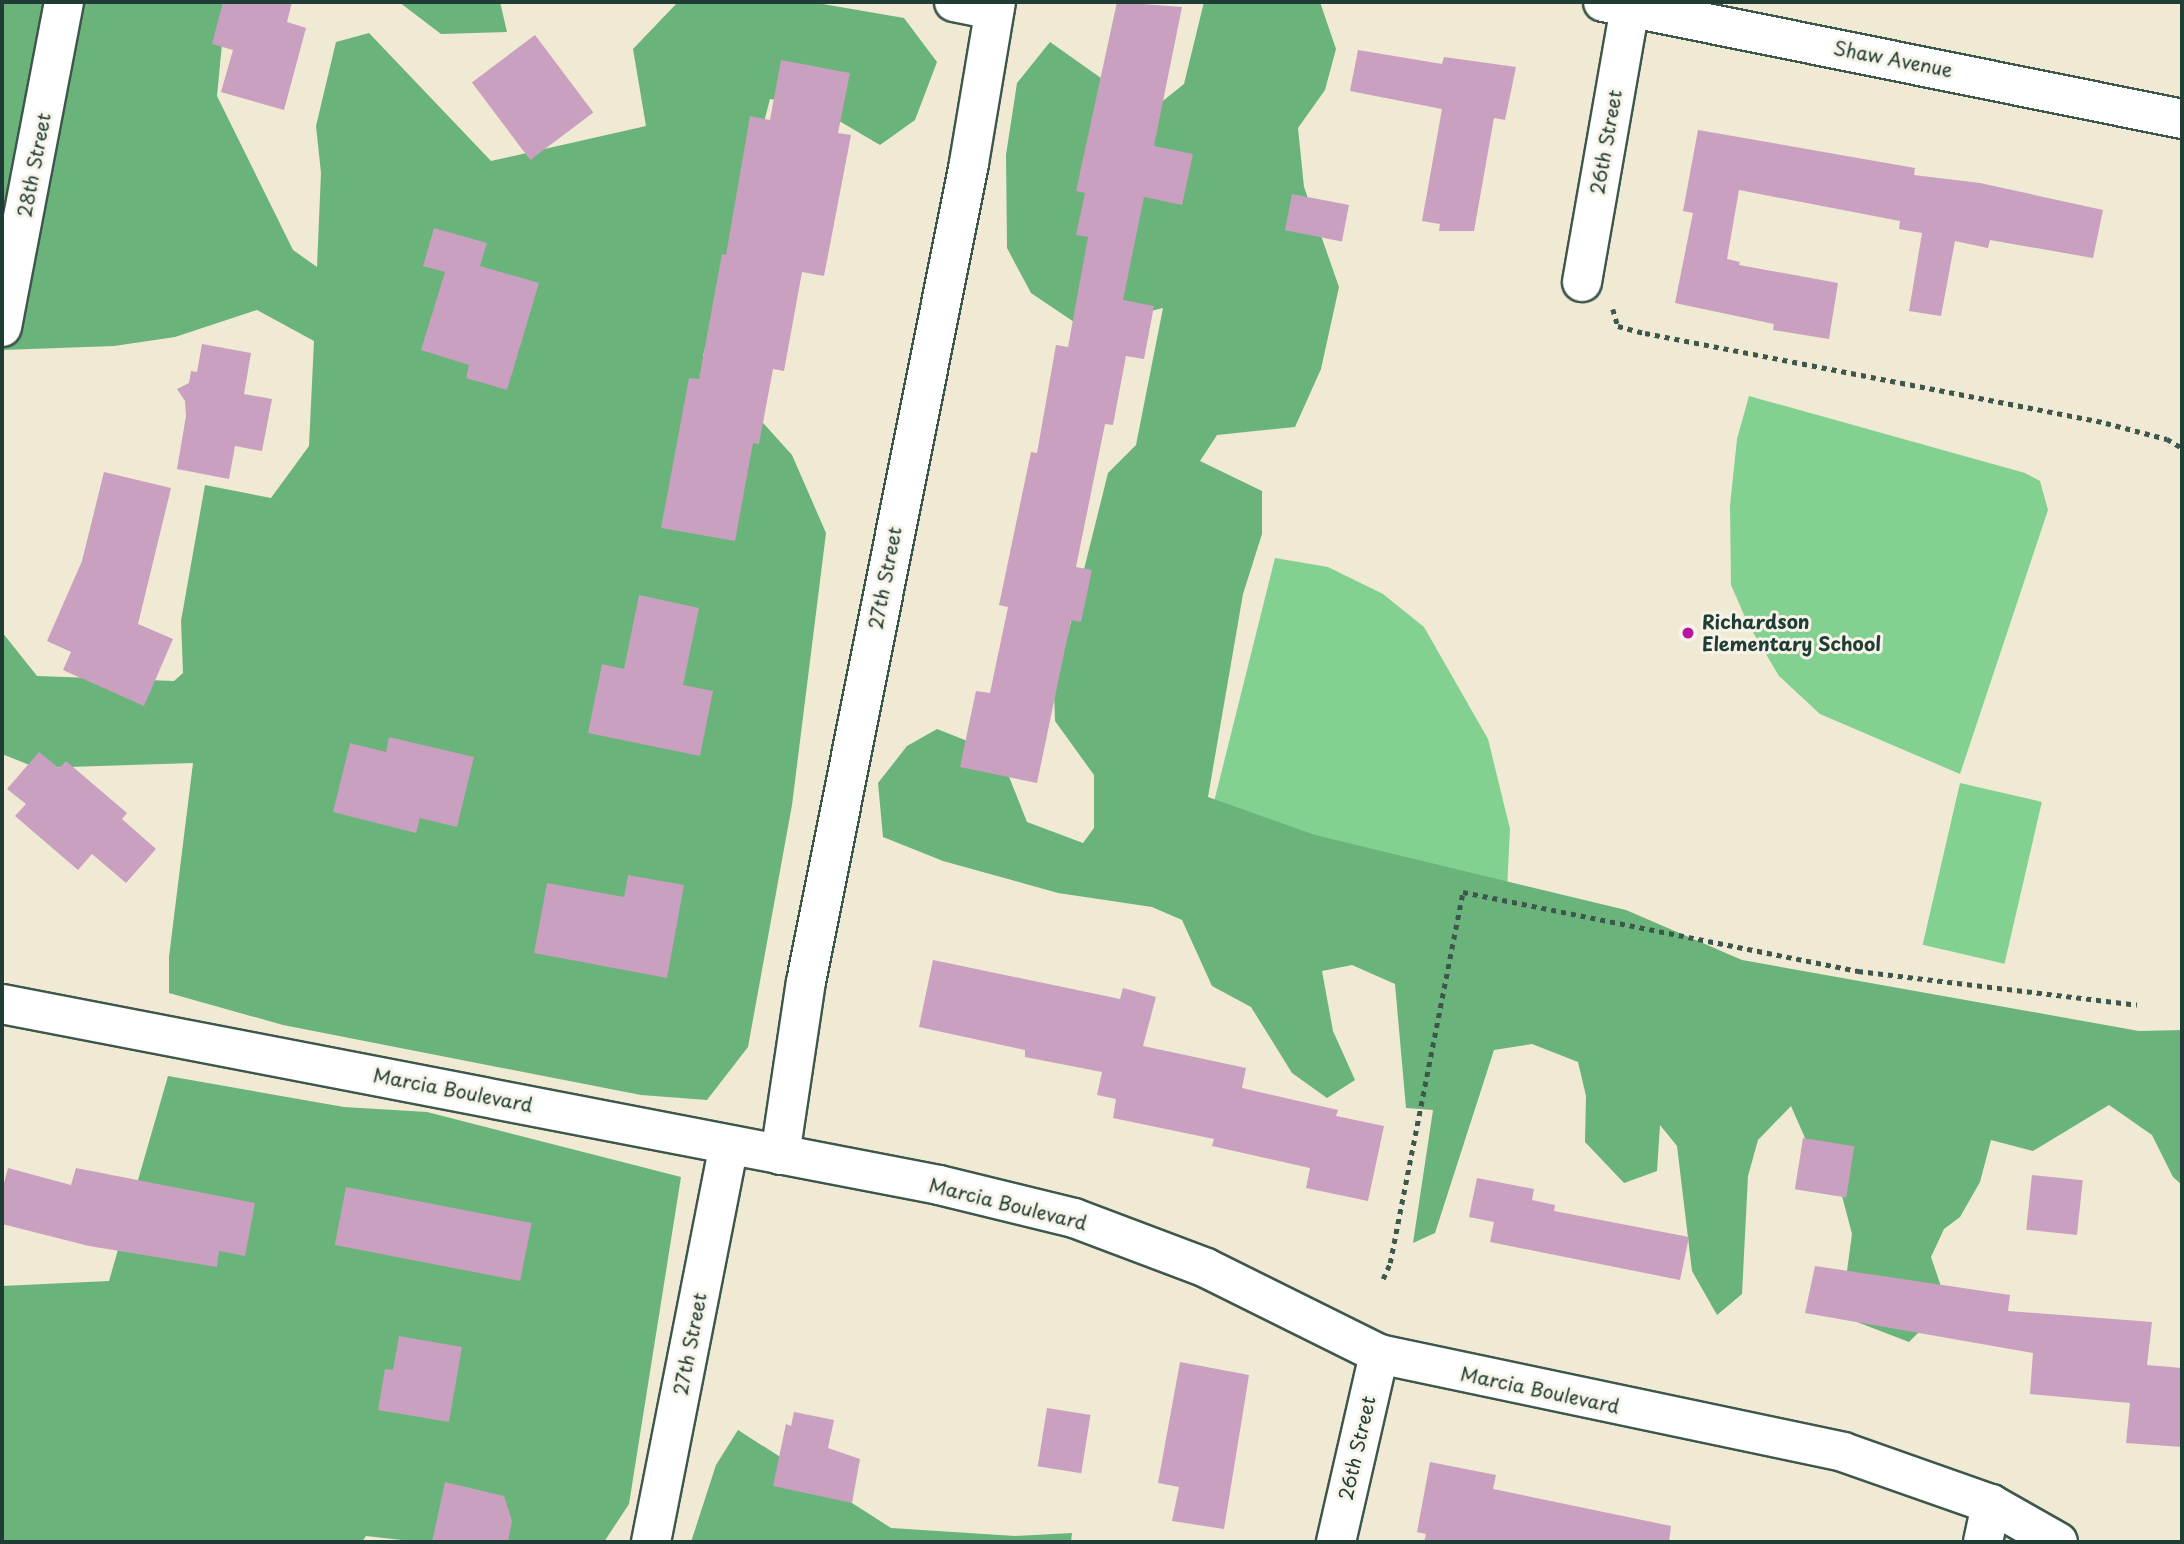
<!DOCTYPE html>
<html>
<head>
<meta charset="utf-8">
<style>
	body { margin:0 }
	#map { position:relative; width:2184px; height:1544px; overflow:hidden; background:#f0e9d3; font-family:"Playpen Sans",sans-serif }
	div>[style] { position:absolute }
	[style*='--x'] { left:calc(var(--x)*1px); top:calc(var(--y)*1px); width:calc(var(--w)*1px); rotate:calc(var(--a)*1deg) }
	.green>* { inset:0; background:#83d190; transform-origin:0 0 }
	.forest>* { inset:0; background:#6ab37a }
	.building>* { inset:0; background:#c9a0bf; transform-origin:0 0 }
	.path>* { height:4.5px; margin-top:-2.25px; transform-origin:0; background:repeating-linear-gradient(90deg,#3e574c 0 5px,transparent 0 10px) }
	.roads { filter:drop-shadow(2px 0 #3e574c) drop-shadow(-2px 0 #3e574c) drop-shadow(0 2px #3e574c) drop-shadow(0 -2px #3e574c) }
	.minor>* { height:38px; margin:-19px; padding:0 19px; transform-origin:19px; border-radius:19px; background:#fff }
	.dots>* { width:19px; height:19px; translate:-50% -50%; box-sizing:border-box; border:4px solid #f7f3e8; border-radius:50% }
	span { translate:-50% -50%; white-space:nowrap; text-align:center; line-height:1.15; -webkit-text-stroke:6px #f7f3e8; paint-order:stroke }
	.street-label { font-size:19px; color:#1f3d34 }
	.poi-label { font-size:19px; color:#1f3d34; font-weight:700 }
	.left { translate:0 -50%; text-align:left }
	.frame { position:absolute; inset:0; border:4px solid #1f3d34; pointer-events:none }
</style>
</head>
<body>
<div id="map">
	<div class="green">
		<div style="clip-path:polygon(1749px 396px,2025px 473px,2040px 481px,2048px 510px,1960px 774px,1820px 714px,1779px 676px,1748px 624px,1731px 585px,1730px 506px,1737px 439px)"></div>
		<div style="clip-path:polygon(1275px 558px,1328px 567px,1383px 594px,1424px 627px,1488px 739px,1510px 829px,1507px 889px,1242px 834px,1214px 802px)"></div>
		<div style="left:1960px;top:783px;width:84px;height:166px;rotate:13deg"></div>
	</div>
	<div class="forest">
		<div style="clip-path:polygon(2px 2px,226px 2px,217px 96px,293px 250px,317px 267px,321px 173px,316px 126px,336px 42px,369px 33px,491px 161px,646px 126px,633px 49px,678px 2px,811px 2px,904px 18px,937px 62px,915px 120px,880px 145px,812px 105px,770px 99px,703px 356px,792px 455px,826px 533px,792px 805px,748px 1047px,707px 1100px,641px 1095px,283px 1025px,169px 993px,169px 957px,193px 763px,37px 768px,2px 754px,2px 632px,37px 676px,174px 681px,183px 673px,181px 621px,205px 485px,271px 498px,309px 446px,314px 341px,257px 310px,175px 337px,114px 346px,2px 350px)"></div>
		<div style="clip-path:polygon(399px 2px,500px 2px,507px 32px,441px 34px)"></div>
		<div style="clip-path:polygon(1204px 2px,1320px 2px,1336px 49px,1325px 90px,1298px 128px,1304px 187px,1339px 287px,1321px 369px,1295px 427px,1217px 435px,1200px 461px,1262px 491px,1262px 534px,1243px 594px,1208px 797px,1315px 835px,1626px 910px,1742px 960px,2139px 1031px,2182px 1030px,2182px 1185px,2173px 1177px,2152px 1135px,2109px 1105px,2033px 1151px,1991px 1140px,1980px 1182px,1960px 1217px,1944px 1229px,1931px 1257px,1947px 1304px,1909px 1342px,1857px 1322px,1847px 1271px,1852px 1234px,1836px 1173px,1805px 1138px,1791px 1106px,1758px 1140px,1748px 1176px,1742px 1294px,1717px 1315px,1692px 1271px,1677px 1146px,1660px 1125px,1657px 1171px,1624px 1183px,1585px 1142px,1586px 1096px,1578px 1062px,1532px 1044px,1494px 1050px,1435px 1233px,1413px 1243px,1433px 1110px,1406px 1108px,1395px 984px,1352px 965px,1322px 971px,1333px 1031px,1355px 1080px,1327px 1098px,1292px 1073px,1251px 1007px,1212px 986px,1182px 920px,1152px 907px,1058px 893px,943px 861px,883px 837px,878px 783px,907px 746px,937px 729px,1000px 754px,1027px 822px,1083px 843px,1094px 828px,1094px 775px,1055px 721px,1054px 690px,1108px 473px,1136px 445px,1163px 308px,1083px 328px,1031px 293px,1007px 248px,1006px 155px,1017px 83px,1050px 42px,1149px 112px,1184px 84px)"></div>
		<div style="clip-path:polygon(168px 1076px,344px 1107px,427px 1112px,681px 1177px,629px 1504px,604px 1542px,420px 1542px,366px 1536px,362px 1542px,2px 1542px,2px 1286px,109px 1281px)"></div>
		<div style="clip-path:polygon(738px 1430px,891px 1528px,1015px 1536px,1072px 1533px,1071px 1542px,691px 1542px,716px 1465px)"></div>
	</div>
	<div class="building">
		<div style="clip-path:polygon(223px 2px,292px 2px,287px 22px,306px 28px,284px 110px,221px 92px,233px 50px,212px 44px)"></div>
		<div style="clip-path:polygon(1117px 2px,1182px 7px,1154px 146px,1193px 154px,1182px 205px,1144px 197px,1123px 300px,1154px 306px,1144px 359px,1126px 356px,1113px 425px,1105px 424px,1076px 567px,1092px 570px,1081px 622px,1071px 620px,1037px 783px,960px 767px,976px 691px,990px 693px,1008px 607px,999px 605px,1031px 452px,1037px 453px,1056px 345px,1068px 347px,1088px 237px,1076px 235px,1085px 193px,1076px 191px)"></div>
		<div style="left:535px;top:35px;width:97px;height:79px;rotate:53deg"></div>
		<div style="clip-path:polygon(1358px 50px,1442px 64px,1444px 57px,1516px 67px,1505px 120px,1494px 118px,1474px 231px,1439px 231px,1440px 224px,1422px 221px,1442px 109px,1350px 91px)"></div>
		<div style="clip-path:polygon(781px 60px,850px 73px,838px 133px,851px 135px,824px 276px,802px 272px,784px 371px,773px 369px,759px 444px,753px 443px,735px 541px,661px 528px,689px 378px,699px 379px,722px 254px,726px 255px,750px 116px,770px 120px)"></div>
		<div style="clip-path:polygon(1698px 130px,1915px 168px,1914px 175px,1980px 183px,2103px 210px,2093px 258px,1990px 240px,1988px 248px,1955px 241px,1941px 316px,1909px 311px,1922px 233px,1899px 229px,1900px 221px,1739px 190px,1727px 259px,1740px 262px,1739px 265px,1838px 283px,1829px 339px,1773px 330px,1774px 324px,1675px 303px,1693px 213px,1683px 211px)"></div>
		<div style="left:1292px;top:194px;width:58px;height:37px;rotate:11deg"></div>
		<div style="clip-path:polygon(434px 228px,487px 243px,480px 266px,539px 283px,507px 390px,466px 378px,469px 365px,421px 350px,445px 272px,423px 266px)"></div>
		<div style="clip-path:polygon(202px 344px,251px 353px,244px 394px,272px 399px,262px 451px,235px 446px,229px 479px,177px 469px,186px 416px,185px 401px,177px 389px,189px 383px,191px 371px,197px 372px)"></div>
		<div style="clip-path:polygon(104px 472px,171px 488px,138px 624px,173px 639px,144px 706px,63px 670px,71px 652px,47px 641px,82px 561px)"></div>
		<div style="clip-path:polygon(639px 595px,699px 608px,683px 685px,713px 691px,700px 756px,588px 733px,602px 664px,624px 669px)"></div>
		<div style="clip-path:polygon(389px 737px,474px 757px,457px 827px,420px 818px,416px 833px,333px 812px,350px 743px,386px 752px)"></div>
		<div style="clip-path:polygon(39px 752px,59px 768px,66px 761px,127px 813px,122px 819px,156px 849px,126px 883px,92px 854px,78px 870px,15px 816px,26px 804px,7px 789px)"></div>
		<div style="clip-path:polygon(628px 875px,684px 885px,667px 978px,534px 953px,547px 883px,624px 897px)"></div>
		<div style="clip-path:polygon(933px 960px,1120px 999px,1123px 988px,1156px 997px,1143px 1046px,1246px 1068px,1242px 1088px,1338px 1110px,1336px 1116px,1384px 1126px,1368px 1201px,1306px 1188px,1310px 1168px,1212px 1146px,1214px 1139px,1113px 1118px,1116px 1099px,1097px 1095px,1102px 1072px,1025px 1057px,1025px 1050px,919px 1027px)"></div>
		<div style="left:1803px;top:1138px;width:52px;height:52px;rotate:9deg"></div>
		<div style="clip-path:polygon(8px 1168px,71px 1185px,76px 1168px,255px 1203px,245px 1256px,219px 1251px,217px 1267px,89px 1246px,2px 1224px,2px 1191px)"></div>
		<div style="left:2032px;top:1175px;width:51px;height:55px;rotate:6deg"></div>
		<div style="clip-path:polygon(1477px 1178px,1534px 1189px,1532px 1200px,1555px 1205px,1554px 1211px,1689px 1237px,1680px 1280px,1490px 1242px,1494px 1222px,1469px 1217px)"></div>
		<div style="left:346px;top:1187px;width:189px;height:59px;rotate:11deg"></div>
		<div style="clip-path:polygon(1815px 1266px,2010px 1295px,2008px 1311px,2152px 1322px,2147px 1365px,2182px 1368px,2182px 1447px,2126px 1443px,2130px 1403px,2030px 1394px,2033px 1353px,1805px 1313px)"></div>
		<div style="clip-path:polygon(399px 1336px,462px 1347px,449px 1422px,378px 1410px,385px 1369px,393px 1370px)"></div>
		<div style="clip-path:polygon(1180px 1362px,1249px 1375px,1224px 1529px,1172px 1521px,1179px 1487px,1158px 1483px)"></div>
		<div style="left:1047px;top:1408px;width:44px;height:59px;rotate:9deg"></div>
		<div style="clip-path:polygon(794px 1412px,834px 1420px,828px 1448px,860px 1459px,852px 1503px,773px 1486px,786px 1424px,791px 1426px)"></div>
		<div style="clip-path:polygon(1430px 1462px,1496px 1475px,1493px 1489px,1671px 1526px,1669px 1542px,1424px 1542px,1426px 1534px,1417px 1532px)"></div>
		<div style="clip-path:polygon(445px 1482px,504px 1496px,512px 1521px,508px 1542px,432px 1542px)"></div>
	</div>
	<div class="path">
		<div style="--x:1613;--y:309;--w:18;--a:74"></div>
		<div style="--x:1618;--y:326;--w:28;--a:15"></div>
		<div style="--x:1645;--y:333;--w:470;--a:11"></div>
		<div style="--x:2106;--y:423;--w:63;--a:14.7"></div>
		<div style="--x:2167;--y:439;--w:17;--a:31"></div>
		<div style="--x:1383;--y:1279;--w:17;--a:-66"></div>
		<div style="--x:1390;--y:1263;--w:378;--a:-78.9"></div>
		<div style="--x:1463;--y:892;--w:403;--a:11.3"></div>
		<div style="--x:1858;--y:971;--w:281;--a:6.9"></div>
	</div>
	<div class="roads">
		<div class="minor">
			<div style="--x:954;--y:2;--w:41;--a:11.3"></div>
			<div style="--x:1603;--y:2;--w:591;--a:11.42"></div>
			<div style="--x:1582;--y:282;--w:284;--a:-80.1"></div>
			<div style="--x:2;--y:327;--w:331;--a:-79.2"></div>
			<div style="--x:2;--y:1004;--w:954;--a:10.93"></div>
			<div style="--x:939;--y:1185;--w:139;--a:13.7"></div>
			<div style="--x:1074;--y:1218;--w:141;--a:20.7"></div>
			<div style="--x:1206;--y:1268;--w:193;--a:26.4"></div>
			<div style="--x:1379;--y:1354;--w:474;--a:11.9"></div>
			<div style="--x:1843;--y:1452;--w:157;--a:19.4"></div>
			<div style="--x:1991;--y:1504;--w:77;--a:29.6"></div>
			<div style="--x:780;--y:1155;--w:175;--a:-81.5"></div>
			<div style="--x:806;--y:982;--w:835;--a:-78.74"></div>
			<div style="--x:969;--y:163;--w:163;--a:-80.5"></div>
			<div style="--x:651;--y:1542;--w:404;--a:-78.9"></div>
			<div style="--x:1336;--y:1542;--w:193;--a:-77.1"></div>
			<div style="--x:1983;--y:1542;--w:39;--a:-78"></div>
		</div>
	</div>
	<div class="dots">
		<div style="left:1688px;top:633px;background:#b5179e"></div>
	</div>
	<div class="street-label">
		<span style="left:1893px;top:59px;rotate:11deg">Shaw Avenue</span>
		<span style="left:1606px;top:142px;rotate:-80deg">26th Street</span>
		<span style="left:34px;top:165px;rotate:-79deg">28th Street</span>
		<span style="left:885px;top:578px;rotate:-79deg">27th Street</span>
		<span style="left:453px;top:1090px;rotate:11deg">Marcia Boulevard</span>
		<span style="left:1008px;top:1204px;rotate:14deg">Marcia Boulevard</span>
		<span style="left:690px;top:1344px;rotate:-79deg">27th Street</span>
		<span style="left:1540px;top:1390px;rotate:12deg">Marcia Boulevard</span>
		<span style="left:1357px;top:1448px;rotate:-77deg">26th Street</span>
	</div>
	<div class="poi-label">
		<span class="left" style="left:1702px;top:633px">Richardson<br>Elementary School</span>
	</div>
	<div class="frame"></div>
</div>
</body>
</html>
